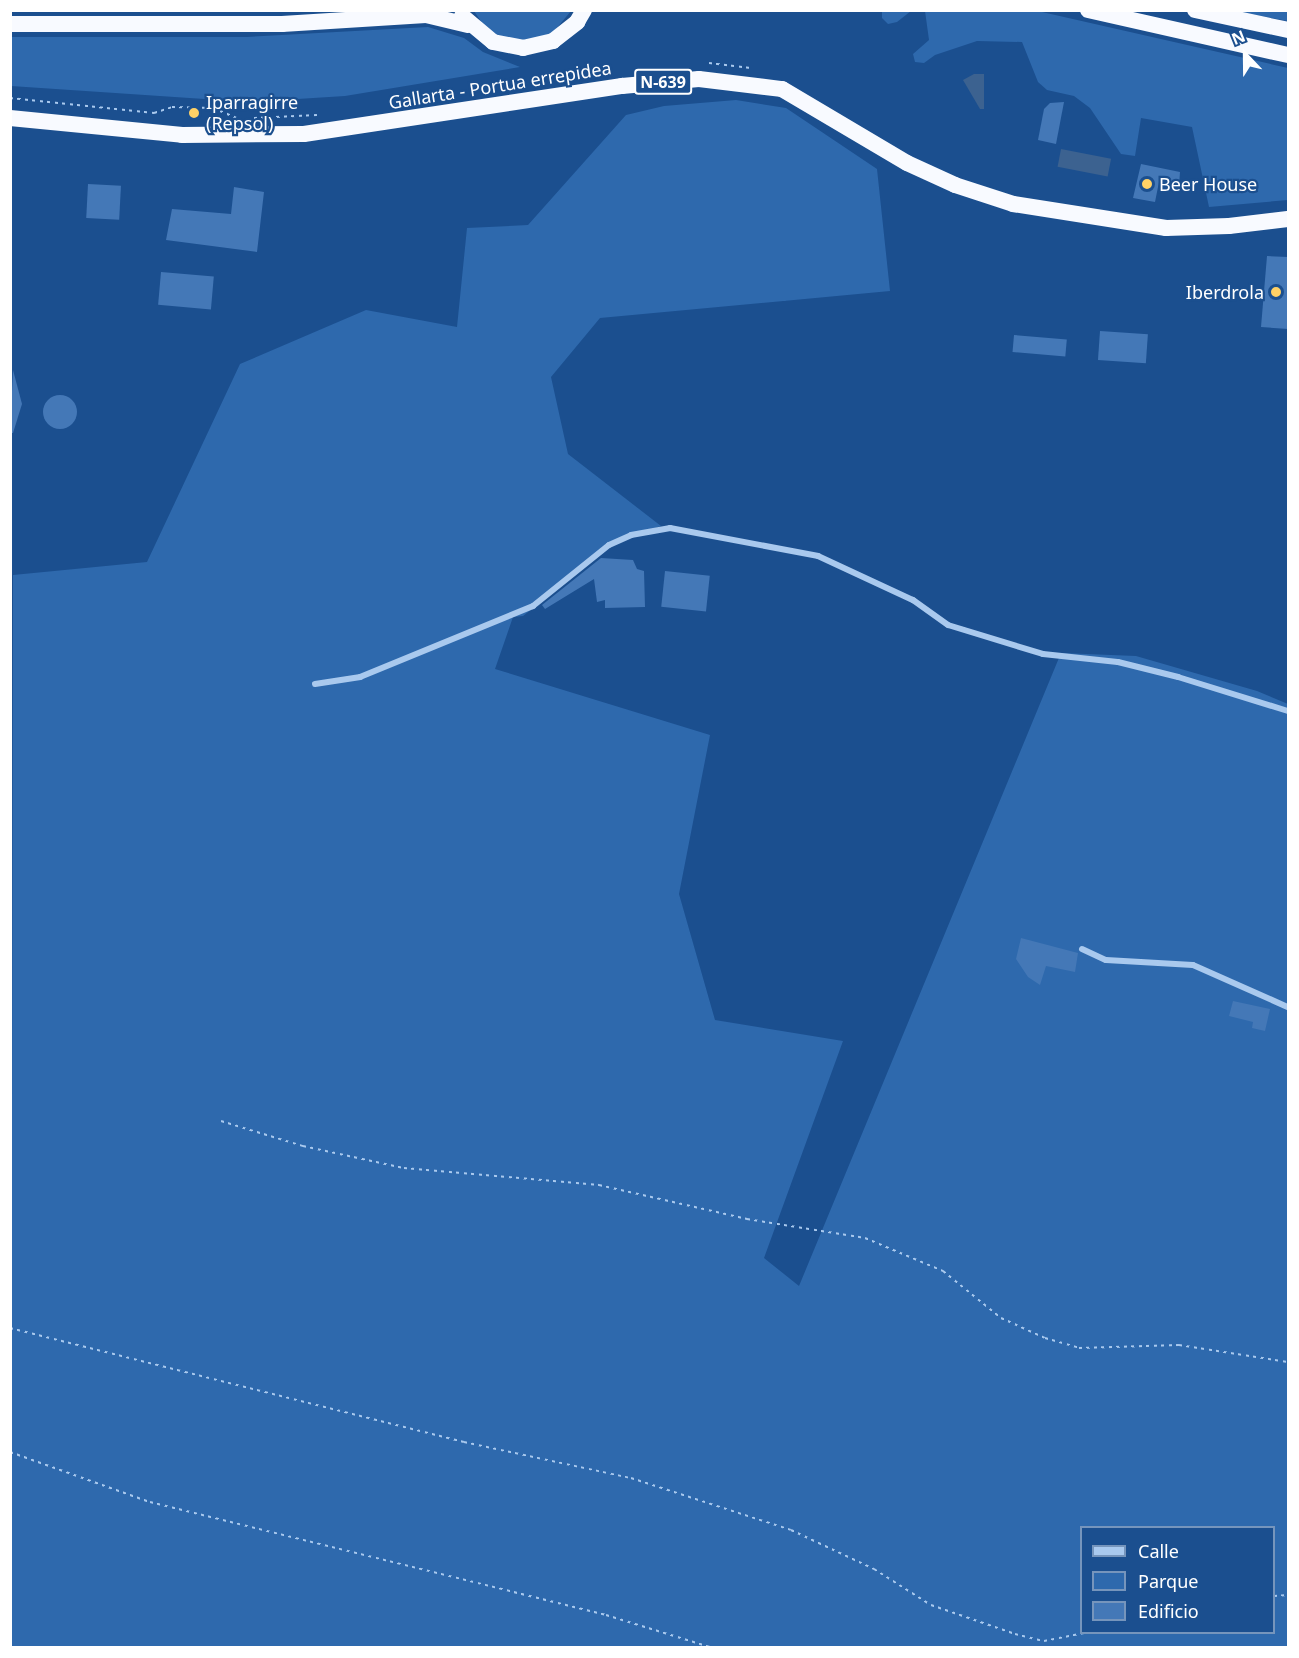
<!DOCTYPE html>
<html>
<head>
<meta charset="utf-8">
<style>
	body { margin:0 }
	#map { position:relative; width:1299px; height:1658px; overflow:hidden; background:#1b4f8f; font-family:"Noto Sans",sans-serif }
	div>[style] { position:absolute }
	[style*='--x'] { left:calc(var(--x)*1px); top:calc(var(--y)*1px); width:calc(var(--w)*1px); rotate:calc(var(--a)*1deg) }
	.green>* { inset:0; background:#2e69ad }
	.water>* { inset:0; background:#3c6290; transform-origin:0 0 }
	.building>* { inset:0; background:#4478b7; transform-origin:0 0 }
	.round { border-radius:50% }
	.path>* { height:2px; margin-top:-1px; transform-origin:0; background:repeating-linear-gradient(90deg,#a9c9ee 0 3px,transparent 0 7.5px) }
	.minor>* { height:6px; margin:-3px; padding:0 3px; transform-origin:3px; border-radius:3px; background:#a9c9ee }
	.trunk>* { height:16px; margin:-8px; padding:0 8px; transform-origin:8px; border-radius:8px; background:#f8faff }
	.dots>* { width:16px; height:16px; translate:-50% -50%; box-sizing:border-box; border:3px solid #1b4f8f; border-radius:50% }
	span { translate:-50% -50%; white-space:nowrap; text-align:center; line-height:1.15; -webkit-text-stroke:4.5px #1b4f8f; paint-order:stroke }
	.shield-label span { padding:2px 4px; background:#1b4f8f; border:2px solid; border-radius:4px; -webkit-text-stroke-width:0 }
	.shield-label { font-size:16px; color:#fff; font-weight:700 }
	.street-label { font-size:18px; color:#fff }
	.poi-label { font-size:18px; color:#fff }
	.left { translate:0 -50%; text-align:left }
	.right { translate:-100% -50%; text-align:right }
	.frame { position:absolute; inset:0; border:12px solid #fff; pointer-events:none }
	.legend { position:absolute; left:1080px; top:1526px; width:195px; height:108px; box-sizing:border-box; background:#1b4f8f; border:2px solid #7695bc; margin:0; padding:8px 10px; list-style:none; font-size:18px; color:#fff }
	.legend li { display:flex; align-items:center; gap:12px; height:30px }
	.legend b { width:30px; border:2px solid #7695bc }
	.north { position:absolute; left:1215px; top:24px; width:60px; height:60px; -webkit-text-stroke:4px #1b4f8f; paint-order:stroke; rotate:338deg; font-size:16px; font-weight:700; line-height:24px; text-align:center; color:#fff }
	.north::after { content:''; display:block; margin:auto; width:21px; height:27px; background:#fff; clip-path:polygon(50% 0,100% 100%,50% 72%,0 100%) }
</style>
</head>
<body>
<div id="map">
	<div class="green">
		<div style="clip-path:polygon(474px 11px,571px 11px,551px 35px,535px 41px,501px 38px,486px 29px)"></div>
		<div style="clip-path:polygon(882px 11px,882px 10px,911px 11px,897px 22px,888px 24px,882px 18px)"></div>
		<div style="clip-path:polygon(925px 11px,1042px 12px,1288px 68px,1288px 200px,1209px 207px,1192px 127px,1141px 118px,1135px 156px,1121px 154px,1090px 108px,1074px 96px,1047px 90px,1038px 82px,1022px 42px,977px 41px,935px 55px,924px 63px,915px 62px,913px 54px,929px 40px)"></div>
		<div style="clip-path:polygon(1234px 11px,1288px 11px,1288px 21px,1245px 13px)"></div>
		<div style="clip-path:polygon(428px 27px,464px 38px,483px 52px,520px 67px,345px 96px,249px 102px,11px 86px,11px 37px,247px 37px)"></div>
		<div style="clip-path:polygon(evenodd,736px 100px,786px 108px,877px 169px,890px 291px,600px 318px,551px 377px,568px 454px,661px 526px,614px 544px,523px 616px,513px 617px,495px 669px,710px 735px,679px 894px,715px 1020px,843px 1041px,764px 1258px,799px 1286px,1061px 653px,1136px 656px,1257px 691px,1288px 704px,1288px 1647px,11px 1648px,13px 575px,147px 562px,240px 364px,366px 310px,457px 327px,467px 228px,528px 225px,626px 115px,664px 106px,736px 100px,1082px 1528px,1274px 1528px,1274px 1632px,1082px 1632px,1082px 1528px)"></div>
	</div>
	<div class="water">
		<div style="clip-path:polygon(974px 74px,984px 74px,984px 109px,980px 109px,963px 80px)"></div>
		<div style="left:1061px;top:149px;width:51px;height:18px;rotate:11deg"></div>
	</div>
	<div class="building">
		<div style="clip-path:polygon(1064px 102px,1056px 144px,1038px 140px,1044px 109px,1050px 103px)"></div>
		<div style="clip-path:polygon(1141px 164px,1180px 172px,1179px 186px,1159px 182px,1155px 202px,1133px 198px)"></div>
		<div style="left:88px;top:184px;width:33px;height:34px;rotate:3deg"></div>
		<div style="clip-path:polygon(234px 187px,264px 192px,257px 252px,166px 240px,172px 209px,231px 214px)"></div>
		<div style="clip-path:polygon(1267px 256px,1288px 257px,1288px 329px,1261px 327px)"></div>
		<div style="left:161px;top:272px;width:53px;height:33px;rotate:5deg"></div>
		<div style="left:1100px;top:331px;width:48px;height:29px;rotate:4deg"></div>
		<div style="left:1014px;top:335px;width:53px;height:17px;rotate:5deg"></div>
		<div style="clip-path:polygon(13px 370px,22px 404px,13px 433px,10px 433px)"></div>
		<div class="round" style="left:43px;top:395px;width:34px;height:34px"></div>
		<div style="clip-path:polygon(601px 558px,633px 560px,637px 569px,644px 571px,645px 607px,605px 608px,605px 600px,597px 602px,594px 579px,545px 609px,542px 605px)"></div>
		<div style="left:665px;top:571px;width:45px;height:36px;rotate:6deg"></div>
		<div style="clip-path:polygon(1021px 938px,1078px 953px,1075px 972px,1046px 966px,1040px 985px,1028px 977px,1016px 959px)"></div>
		<div style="clip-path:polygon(1233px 1001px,1270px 1009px,1265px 1031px,1252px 1028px,1253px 1022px,1229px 1016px)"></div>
	</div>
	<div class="path">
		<div style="--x:709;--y:63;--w:42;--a:6.8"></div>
		<div style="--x:10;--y:98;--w:145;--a:5.9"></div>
		<div style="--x:154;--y:113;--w:19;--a:-18"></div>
		<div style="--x:172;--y:107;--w:41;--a:1.4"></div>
		<div style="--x:213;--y:108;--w:25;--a:23"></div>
		<div style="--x:254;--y:118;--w:63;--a:-2.7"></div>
		<div style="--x:221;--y:1121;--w:86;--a:17"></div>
		<div style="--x:303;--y:1146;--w:103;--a:12.3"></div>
		<div style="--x:404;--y:1168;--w:196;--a:5"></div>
		<div style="--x:599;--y:1185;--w:152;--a:12.9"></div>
		<div style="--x:747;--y:1219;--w:120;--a:9.1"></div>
		<div style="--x:865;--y:1238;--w:85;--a:22.9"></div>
		<div style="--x:943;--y:1271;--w:75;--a:39"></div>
		<div style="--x:1001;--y:1318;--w:48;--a:24.4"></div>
		<div style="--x:1045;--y:1338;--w:35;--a:16"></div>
		<div style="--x:1079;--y:1348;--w:100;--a:-1.7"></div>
		<div style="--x:1179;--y:1345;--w:110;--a:8.9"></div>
		<div style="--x:10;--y:1328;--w:468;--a:14.1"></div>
		<div style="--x:464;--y:1442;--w:171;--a:12.2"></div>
		<div style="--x:631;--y:1478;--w:168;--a:18"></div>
		<div style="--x:791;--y:1530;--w:92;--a:25.2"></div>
		<div style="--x:874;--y:1569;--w:67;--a:32.3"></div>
		<div style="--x:931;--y:1605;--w:89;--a:19"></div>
		<div style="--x:1015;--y:1634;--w:30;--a:14"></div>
		<div style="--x:1044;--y:1641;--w:46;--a:-11.3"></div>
		<div style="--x:10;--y:1452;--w:149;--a:19.7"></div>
		<div style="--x:150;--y:1502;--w:470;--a:13.9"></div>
		<div style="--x:606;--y:1615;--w:112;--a:17.1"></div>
		<div style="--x:1274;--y:1596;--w:14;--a:-4"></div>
	</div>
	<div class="minor">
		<div style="--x:315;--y:684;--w:46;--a:-8.8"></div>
		<div style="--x:360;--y:677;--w:187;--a:-22.3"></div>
		<div style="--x:533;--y:606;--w:97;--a:-38.8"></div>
		<div style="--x:609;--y:545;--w:24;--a:-24"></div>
		<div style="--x:631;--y:535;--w:40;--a:-10"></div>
		<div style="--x:670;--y:528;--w:151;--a:10.7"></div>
		<div style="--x:818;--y:556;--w:105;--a:24.9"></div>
		<div style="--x:913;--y:600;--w:43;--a:35.5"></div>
		<div style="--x:948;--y:625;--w:99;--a:17"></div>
		<div style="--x:1043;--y:654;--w:75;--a:6.1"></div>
		<div style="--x:1118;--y:662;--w:62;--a:14"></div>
		<div style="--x:1178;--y:677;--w:115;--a:17.2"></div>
		<div style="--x:1082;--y:949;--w:26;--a:25"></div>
		<div style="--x:1106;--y:960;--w:87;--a:3.3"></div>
		<div style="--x:1193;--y:965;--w:104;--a:23.9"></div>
	</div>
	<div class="trunk">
		<div style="--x:1088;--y:10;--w:205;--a:12.7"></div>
		<div style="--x:1195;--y:10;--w:95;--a:12.1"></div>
		<div style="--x:462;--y:16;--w:40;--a:40"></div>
		<div style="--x:493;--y:42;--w:31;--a:11"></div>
		<div style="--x:523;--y:48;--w:31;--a:-13"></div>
		<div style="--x:553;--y:41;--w:31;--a:-38"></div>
		<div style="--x:577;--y:22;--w:14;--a:-60"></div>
		<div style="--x:10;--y:24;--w:272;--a:0"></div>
		<div style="--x:282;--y:24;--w:144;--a:-3.6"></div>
		<div style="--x:426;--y:15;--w:43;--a:13.4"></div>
		<div style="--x:10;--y:118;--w:173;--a:5.6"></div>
		<div style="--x:182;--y:135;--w:122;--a:-0.5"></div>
		<div style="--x:304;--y:134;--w:322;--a:-8.6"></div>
		<div style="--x:622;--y:86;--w:77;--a:-5.2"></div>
		<div style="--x:699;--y:79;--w:84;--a:6.9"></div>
		<div style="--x:782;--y:89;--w:145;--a:30.6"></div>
		<div style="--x:907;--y:163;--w:53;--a:24.6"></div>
		<div style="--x:955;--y:185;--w:61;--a:18.1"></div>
		<div style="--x:1013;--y:204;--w:155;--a:8.9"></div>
		<div style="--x:1166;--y:228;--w:63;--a:-1.8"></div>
		<div style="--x:1229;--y:226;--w:59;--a:-6.8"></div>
	</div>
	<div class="dots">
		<div style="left:194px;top:113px;background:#ffd166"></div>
		<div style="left:1147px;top:184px;background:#ffd166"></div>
		<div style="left:1276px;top:292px;background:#ffd166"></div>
	</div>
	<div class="shield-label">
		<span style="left:663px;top:82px">N-639</span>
	</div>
	<div class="street-label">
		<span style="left:500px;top:85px;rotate:-9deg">Gallarta - Portua errepidea</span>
	</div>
	<div class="poi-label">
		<span class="left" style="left:206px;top:113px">Iparragirre<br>(Repsol)</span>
		<span class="left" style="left:1159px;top:184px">Beer House</span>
		<span class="right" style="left:1264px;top:292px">Iberdrola</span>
	</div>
	<div class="frame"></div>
	<ul class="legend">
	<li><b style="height:8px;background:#a9c9ee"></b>Calle</li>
	<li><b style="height:16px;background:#2e69ad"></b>Parque</li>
	<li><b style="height:16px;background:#4478b7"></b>Edificio</li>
	</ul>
	<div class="north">N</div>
</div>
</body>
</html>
